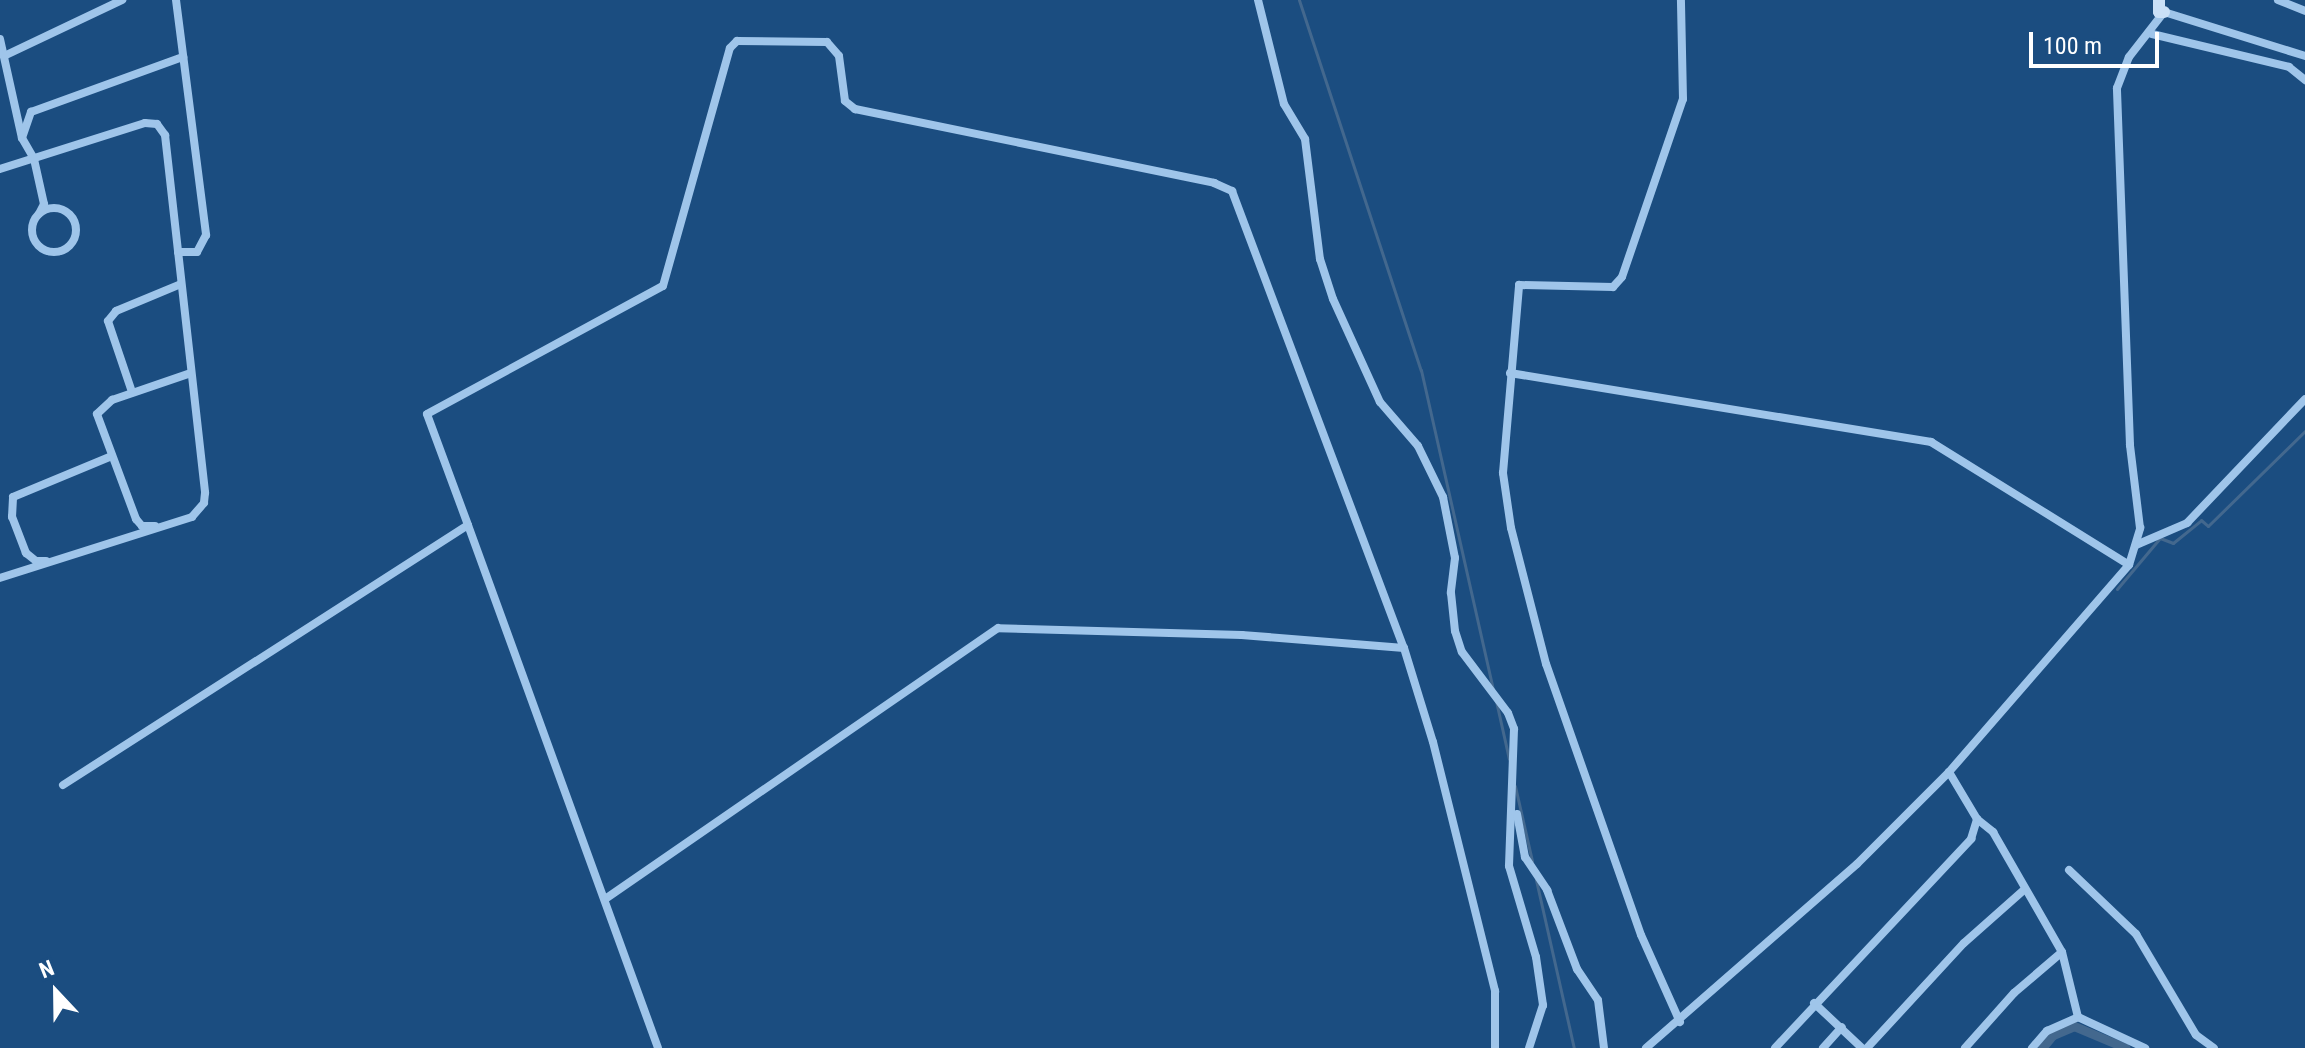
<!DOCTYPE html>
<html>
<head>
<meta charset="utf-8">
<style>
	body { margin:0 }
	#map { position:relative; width:2305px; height:1048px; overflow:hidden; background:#1b4d80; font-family:"Roboto Condensed",sans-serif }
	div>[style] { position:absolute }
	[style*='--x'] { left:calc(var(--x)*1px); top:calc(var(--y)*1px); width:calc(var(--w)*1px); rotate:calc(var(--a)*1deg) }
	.stream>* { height:3px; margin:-1.5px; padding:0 1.5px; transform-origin:1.5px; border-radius:1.5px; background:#43688e }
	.canal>* { height:9px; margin:-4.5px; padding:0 4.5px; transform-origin:4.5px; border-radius:4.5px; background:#43688e }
	.minor>* { height:8px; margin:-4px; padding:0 4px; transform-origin:4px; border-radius:4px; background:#9fc5ea }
	.minor>.ring { margin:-4px; padding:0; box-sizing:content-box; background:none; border:8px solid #9fc5ea; border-radius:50% }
	.secondary>* { height:12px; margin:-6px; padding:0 6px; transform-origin:6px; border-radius:6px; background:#cae0f7 }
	span { translate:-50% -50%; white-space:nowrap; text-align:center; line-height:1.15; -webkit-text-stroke:6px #1b4d80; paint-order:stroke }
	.north { position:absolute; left:16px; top:952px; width:80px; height:80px; -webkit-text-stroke:6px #1b4d80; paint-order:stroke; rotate:338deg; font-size:22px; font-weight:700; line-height:32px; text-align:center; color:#fff }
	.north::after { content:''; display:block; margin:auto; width:28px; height:36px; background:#fff; clip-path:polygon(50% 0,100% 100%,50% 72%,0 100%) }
	.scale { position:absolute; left:2029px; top:32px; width:130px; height:36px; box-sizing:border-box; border:4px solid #fff; border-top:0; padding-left:10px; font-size:24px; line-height:28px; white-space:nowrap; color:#fff; -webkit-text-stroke:6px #1b4d80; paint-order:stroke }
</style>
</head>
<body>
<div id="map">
	<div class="stream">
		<div style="--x:1299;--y:0;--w:390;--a:71.8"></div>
		<div style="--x:1421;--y:370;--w:327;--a:77.3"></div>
		<div style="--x:2117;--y:589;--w:67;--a:-49.9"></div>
		<div style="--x:2160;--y:538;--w:14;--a:21"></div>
		<div style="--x:2173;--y:543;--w:36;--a:-39"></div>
		<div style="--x:2201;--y:520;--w:9;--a:41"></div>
		<div style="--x:2208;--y:526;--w:136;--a:-44.4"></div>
		<div style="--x:1496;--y:701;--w:59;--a:77.4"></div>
		<div style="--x:1515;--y:786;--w:77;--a:77.2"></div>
		<div style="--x:1536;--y:880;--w:172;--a:77.3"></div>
	</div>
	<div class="canal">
		<div style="--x:2042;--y:1048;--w:17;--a:-50"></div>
		<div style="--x:2053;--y:1035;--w:23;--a:-23"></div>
		<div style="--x:2074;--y:1026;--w:56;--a:22.9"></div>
	</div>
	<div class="minor">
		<div style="--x:176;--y:0;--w:237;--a:82.7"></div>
		<div style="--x:206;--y:235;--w:19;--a:118"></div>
		<div style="--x:197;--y:252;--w:19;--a:180"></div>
		<div style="--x:1258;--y:0;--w:107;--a:76"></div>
		<div style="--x:1284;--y:104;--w:41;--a:59"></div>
		<div style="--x:1305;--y:139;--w:121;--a:82.9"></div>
		<div style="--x:1320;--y:259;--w:42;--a:72"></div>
		<div style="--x:1333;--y:299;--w:113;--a:65.5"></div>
		<div style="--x:1380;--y:402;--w:58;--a:49.2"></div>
		<div style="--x:1418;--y:446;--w:57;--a:63.9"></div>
		<div style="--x:1443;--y:497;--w:62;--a:78.9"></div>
		<div style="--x:1455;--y:558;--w:35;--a:97"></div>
		<div style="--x:1451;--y:593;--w:38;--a:84"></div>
		<div style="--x:1455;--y:631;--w:22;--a:72"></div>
		<div style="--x:1462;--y:652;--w:76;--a:53"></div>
		<div style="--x:1508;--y:713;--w:17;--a:69"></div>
		<div style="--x:1514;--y:729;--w:137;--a:92.1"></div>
		<div style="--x:1509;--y:866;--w:95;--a:73.5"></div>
		<div style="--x:1536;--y:957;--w:49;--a:81.7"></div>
		<div style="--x:1543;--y:1005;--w:45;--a:108"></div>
		<div style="--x:2278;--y:0;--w:29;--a:22"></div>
		<div style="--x:2152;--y:34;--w:141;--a:13.5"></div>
		<div style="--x:2289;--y:67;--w:21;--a:39"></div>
		<div style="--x:0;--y:39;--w:101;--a:77.5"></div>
		<div style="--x:22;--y:138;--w:24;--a:60"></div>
		<div style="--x:34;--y:159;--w:46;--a:77.5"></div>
		<div style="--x:44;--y:204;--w:11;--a:117"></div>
		<div style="--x:4;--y:56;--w:131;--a:-25.4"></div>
		<div style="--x:22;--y:138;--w:28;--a:-71"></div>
		<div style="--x:31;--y:112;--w:162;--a:-19.9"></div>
		<div style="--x:0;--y:169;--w:152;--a:-17.6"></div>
		<div style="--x:145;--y:123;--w:12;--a:5"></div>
		<div style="--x:157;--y:124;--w:14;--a:54"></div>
		<div style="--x:165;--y:135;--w:360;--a:83.6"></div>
		<div style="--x:205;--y:493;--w:10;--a:96"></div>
		<div style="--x:204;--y:503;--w:18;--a:131"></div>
		<div style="--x:192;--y:517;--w:201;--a:162.4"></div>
		<div class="ring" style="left:32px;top:208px;width:36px;height:36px"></div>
		<div style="--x:1510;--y:373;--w:427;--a:9.3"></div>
		<div style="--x:1931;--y:442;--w:233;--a:31.8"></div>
		<div style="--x:132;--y:392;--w:75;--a:-108.7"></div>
		<div style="--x:108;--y:321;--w:13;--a:-51"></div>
		<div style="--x:116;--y:311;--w:70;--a:-22.6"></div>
		<div style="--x:468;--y:525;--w:556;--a:70.03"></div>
		<div style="--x:155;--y:526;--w:13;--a:180"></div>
		<div style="--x:142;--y:526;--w:9;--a:-131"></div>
		<div style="--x:136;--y:519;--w:112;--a:-110.4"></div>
		<div style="--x:97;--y:414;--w:21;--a:-43"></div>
		<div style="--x:112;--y:400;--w:83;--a:-18.9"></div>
		<div style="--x:2136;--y:545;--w:56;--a:-23.3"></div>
		<div style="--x:2187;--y:523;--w:171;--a:-46.4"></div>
		<div style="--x:46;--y:561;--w:10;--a:180"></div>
		<div style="--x:36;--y:561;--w:13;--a:-141"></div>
		<div style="--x:26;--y:553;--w:39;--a:-111"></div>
		<div style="--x:12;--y:517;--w:20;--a:-87"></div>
		<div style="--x:13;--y:497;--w:107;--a:-22.5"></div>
		<div style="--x:1404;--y:648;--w:98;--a:72.9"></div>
		<div style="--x:1433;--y:742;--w:257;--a:76"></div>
		<div style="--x:1495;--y:991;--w:57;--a:90"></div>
		<div style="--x:1949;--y:772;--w:55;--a:59.2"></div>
		<div style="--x:1977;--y:819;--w:21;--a:39"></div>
		<div style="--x:1993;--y:832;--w:138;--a:60.1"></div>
		<div style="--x:2062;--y:952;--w:67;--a:76.2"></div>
		<div style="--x:2078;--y:1017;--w:74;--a:24.8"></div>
		<div style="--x:63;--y:785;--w:481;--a:-32.7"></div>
		<div style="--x:468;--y:525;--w:118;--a:-110.3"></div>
		<div style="--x:427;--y:414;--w:268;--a:-28.5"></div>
		<div style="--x:663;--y:286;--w:247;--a:-74.3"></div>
		<div style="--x:730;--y:48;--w:10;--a:-45"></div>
		<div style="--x:737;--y:41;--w:90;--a:0.6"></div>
		<div style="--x:827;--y:42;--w:18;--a:49"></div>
		<div style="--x:839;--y:56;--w:45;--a:82.4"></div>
		<div style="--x:845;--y:101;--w:13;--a:39"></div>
		<div style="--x:855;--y:109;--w:367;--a:11.6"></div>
		<div style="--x:1214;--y:183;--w:20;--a:24"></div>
		<div style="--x:1232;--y:191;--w:488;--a:69.4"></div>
		<div style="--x:1404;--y:648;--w:163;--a:-175.4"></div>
		<div style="--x:1242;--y:635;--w:244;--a:-178.4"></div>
		<div style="--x:998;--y:628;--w:477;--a:145.4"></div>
		<div style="--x:1517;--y:814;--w:44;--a:79.5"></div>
		<div style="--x:1525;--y:857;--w:40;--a:56"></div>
		<div style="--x:1547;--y:890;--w:85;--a:69.2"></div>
		<div style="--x:1577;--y:969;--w:37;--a:56"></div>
		<div style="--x:1598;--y:1000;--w:48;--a:82.9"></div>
		<div style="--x:2069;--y:870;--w:93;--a:43.7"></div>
		<div style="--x:2136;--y:934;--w:117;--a:59.3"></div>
		<div style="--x:2196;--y:1035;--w:22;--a:36"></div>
		<div style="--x:1814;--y:1003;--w:66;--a:43.2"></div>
		<div style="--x:1680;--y:1022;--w:95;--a:-114.1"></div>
		<div style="--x:1641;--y:935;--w:287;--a:-109.3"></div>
		<div style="--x:1546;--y:664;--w:140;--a:-104.4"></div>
		<div style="--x:1511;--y:528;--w:56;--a:-98.3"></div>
		<div style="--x:1503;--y:473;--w:189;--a:-85.1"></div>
		<div style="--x:1519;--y:285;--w:94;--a:1.2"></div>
		<div style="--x:1613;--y:287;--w:13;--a:-48"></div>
		<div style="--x:1622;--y:277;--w:188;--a:-71.1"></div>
		<div style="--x:1683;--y:99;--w:99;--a:-91.2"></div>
		<div style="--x:1646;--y:1048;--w:280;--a:-41.1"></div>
		<div style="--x:1857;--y:864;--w:130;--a:-45"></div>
		<div style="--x:1949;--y:772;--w:274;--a:-49"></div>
		<div style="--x:2129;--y:565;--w:39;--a:-73"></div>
		<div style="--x:2140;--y:528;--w:84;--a:-96.9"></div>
		<div style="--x:2130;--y:445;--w:357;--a:-92.1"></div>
		<div style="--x:2117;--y:88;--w:33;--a:-69"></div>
		<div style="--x:2129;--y:57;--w:57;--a:-52.1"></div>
		<div style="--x:2164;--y:12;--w:148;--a:17.3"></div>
		<div style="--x:1775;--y:1048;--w:287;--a:-46.8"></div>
		<div style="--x:1971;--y:839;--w:21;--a:-73"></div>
		<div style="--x:1823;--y:1048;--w:28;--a:-48"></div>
		<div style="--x:1867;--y:1048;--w:143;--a:-47.3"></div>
		<div style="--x:1964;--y:943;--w:81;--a:-41.5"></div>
		<div style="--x:1965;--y:1048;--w:74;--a:-48.3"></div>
		<div style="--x:2014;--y:993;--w:63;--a:-40.5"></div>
		<div style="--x:2032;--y:1048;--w:23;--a:-49"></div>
		<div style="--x:2047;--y:1031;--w:34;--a:-24"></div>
	</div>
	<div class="secondary">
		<div style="--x:2159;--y:0;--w:12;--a:90"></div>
		<div style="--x:2159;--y:12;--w:5;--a:0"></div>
	</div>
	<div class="north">N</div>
	<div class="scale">100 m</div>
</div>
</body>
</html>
